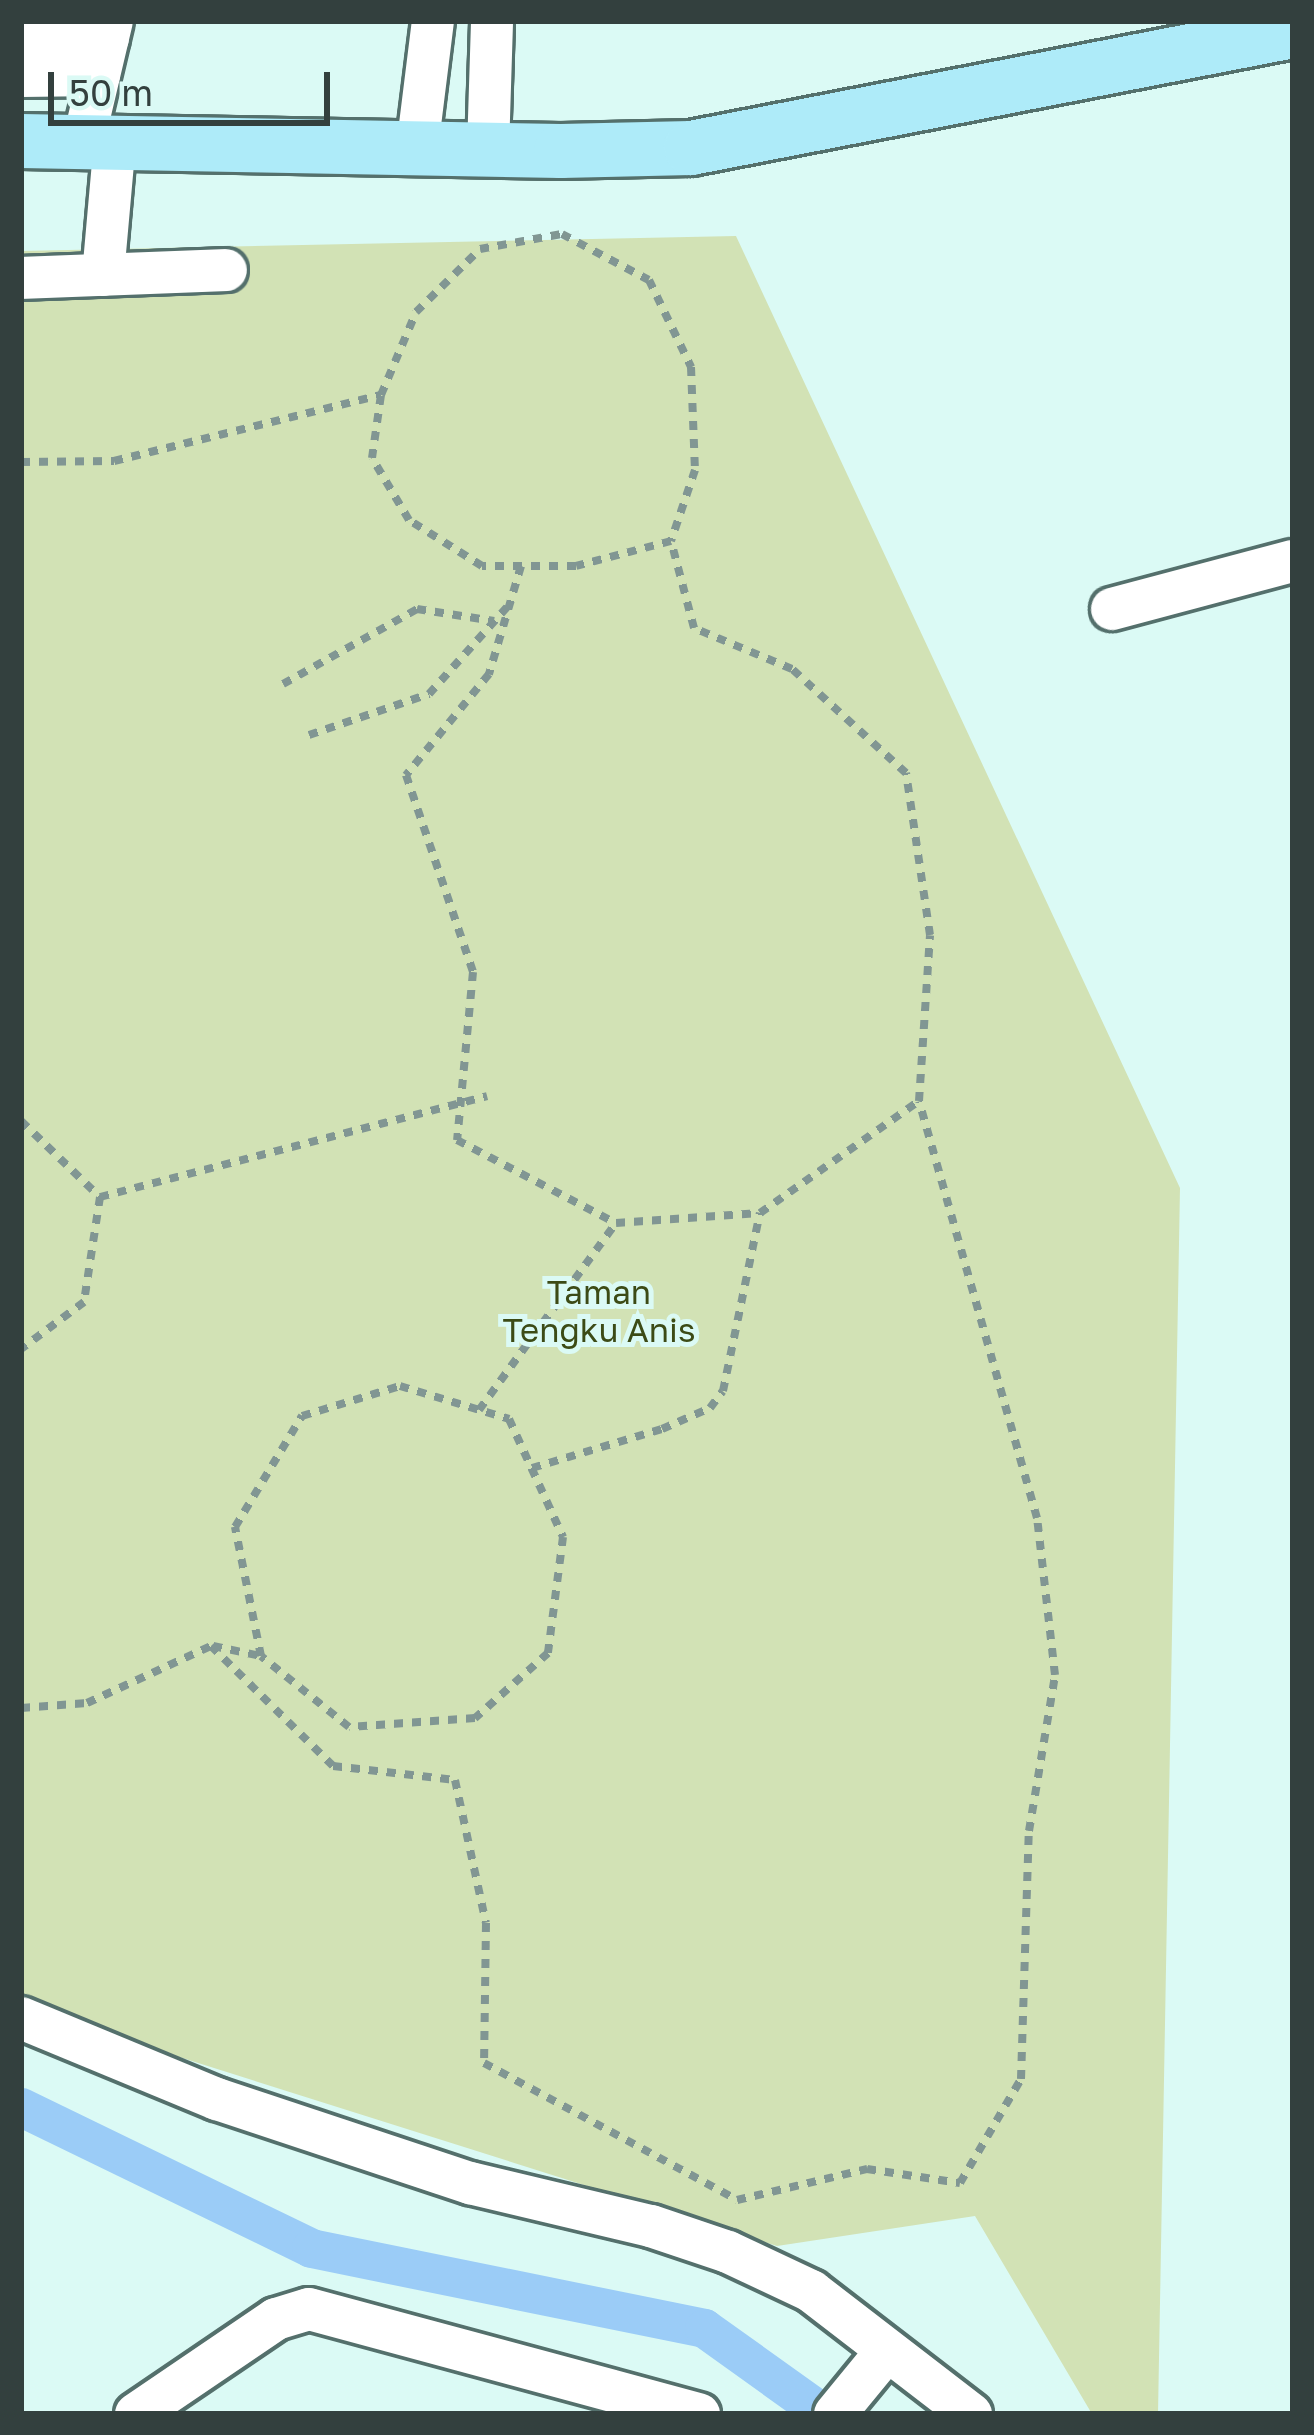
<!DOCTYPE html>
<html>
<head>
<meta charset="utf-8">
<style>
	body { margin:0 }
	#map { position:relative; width:1314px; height:2435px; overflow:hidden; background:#dbfaf5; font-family:"Golos Text",sans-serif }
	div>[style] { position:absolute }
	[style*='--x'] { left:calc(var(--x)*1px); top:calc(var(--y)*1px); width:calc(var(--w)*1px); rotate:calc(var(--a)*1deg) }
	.green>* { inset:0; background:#d2e2b5 }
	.canal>* { height:39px; margin:-19.5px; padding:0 19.5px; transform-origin:19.5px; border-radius:19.5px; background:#9bccf7 }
	.path>* { height:8px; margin-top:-4px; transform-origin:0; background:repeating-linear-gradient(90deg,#819693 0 9px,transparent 0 18px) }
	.roads { filter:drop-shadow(3px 0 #54706c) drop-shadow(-3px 0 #54706c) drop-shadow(0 3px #54706c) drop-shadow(0 -3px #54706c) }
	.minor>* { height:42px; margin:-21px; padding:0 21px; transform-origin:21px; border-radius:21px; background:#fff }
	.major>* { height:54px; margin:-27px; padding:0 27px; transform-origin:27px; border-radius:27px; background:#aeebf9 }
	span { translate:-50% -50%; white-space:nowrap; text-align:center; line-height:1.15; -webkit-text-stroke:10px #dbfaf5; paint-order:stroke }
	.park-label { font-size:33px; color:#3c4b16 }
	.frame { position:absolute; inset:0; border:24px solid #33403e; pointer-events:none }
	.scale { position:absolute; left:48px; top:72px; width:282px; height:54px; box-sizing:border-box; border:6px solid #33403e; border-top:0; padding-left:15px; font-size:36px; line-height:42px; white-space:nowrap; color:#33403e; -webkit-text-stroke:9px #dbfaf5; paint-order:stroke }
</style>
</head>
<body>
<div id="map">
	<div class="green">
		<div style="clip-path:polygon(736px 236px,1180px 1188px,1158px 2414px,1092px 2414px,975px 2216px,777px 2246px,21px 2007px,21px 251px)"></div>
	</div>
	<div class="canal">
		<div style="--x:21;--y:2107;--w:322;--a:25.9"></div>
		<div style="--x:311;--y:2248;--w:401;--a:11.5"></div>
		<div style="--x:704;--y:2328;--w:148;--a:35.6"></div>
	</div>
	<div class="path">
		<div style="--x:562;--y:234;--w:98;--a:27.9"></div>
		<div style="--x:649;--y:280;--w:97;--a:64.2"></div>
		<div style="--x:691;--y:367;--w:103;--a:87.8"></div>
		<div style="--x:695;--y:470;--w:75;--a:108.7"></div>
		<div style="--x:671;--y:541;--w:98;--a:165.3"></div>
		<div style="--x:576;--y:566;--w:94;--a:180"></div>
		<div style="--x:482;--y:566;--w:86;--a:-147.8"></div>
		<div style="--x:409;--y:520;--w:72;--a:-120.8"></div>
		<div style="--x:372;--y:458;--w:64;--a:-81.9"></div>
		<div style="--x:381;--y:395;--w:90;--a:-67.1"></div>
		<div style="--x:416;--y:312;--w:90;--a:-44.5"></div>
		<div style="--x:480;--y:249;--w:83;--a:-10.4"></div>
		<div style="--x:21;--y:462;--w:93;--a:-0.6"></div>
		<div style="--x:114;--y:461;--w:275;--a:-13.9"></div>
		<div style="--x:521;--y:566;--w:113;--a:106.5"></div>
		<div style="--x:489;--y:674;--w:131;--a:129.4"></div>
		<div style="--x:406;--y:775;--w:208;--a:71.2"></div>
		<div style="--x:473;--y:972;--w:169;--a:95.4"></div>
		<div style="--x:457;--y:1140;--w:179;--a:27.6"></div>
		<div style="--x:616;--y:1223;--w:144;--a:-4"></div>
		<div style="--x:760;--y:1213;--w:194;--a:-35.2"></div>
		<div style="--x:919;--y:1101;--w:166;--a:-86.2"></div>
		<div style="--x:930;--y:935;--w:164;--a:-98.4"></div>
		<div style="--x:906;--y:773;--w:154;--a:-137.6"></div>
		<div style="--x:792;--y:669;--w:106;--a:-157.3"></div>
		<div style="--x:694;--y:628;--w:90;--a:-104.8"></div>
		<div style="--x:283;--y:684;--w:154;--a:-29.2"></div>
		<div style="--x:417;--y:609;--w:78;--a:8.9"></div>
		<div style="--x:309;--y:735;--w:127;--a:-18.9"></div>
		<div style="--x:429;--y:694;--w:117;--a:-48.1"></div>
		<div style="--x:21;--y:1121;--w:110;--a:43.9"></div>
		<div style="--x:100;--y:1197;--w:106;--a:98.7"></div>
		<div style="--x:84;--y:1302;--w:79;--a:143.3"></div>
		<div style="--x:100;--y:1197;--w:400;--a:-14.6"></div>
		<div style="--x:400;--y:1386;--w:114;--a:16.8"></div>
		<div style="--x:509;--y:1419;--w:130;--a:65.4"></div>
		<div style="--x:563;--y:1537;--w:117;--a:97.4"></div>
		<div style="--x:548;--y:1653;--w:98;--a:138.3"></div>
		<div style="--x:475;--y:1718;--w:126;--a:175.9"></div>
		<div style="--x:349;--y:1727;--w:113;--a:-141.1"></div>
		<div style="--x:261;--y:1656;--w:132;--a:-101.4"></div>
		<div style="--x:235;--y:1527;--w:130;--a:-58.9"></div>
		<div style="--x:302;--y:1416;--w:102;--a:-17"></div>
		<div style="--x:479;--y:1410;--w:232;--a:-53.8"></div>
		<div style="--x:532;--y:1468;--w:136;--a:-16.7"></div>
		<div style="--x:662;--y:1429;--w:52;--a:-23.6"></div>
		<div style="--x:710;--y:1408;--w:21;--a:-53"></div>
		<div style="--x:723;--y:1391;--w:182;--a:-78.3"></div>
		<div style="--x:213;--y:1646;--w:49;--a:11.8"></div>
		<div style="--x:21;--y:1708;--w:66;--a:-4.3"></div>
		<div style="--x:87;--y:1703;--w:136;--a:-24.7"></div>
		<div style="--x:211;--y:1646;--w:171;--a:44.5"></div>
		<div style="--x:333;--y:1766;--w:123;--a:6.5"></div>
		<div style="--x:455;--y:1780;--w:146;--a:77.8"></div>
		<div style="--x:486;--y:1923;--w:140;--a:90.8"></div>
		<div style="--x:484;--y:2063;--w:288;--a:28.4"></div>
		<div style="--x:737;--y:2200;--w:134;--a:-13.4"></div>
		<div style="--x:867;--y:2169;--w:94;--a:8.6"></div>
		<div style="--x:960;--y:2183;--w:121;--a:-59.6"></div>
		<div style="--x:1021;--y:2079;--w:248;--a:-88.2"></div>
		<div style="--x:1029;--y:1831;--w:158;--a:-80.5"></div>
		<div style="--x:1055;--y:1675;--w:158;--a:-96.5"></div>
		<div style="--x:1037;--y:1518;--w:433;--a:-105.8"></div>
	</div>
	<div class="roads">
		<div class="minor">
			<div style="--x:21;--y:35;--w:87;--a:2"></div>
			<div style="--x:21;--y:76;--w:78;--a:-0.7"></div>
			<div style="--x:84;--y:139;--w:121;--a:-76.7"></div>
			<div style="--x:417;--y:149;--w:129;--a:-82.9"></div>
			<div style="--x:488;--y:150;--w:129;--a:-88.2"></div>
			<div style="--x:103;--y:275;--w:136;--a:-84.9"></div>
			<div style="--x:21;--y:278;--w:205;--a:-2.2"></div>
			<div style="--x:1112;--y:609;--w:187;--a:-14.9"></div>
			<div style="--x:21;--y:2018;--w:212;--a:22.5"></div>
			<div style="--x:217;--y:2099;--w:267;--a:18.4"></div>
			<div style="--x:470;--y:2183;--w:186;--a:13.4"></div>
			<div style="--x:651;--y:2226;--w:81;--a:18.7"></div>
			<div style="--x:728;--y:2252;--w:92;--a:25.2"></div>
			<div style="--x:811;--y:2291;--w:202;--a:37.6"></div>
			<div style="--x:136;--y:2414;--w:169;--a:-34.2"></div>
			<div style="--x:276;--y:2319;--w:34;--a:-17"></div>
			<div style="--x:309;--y:2309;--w:404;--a:15.1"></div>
			<div style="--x:835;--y:2414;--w:80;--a:-50.6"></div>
		</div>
		<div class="major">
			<div style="--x:21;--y:141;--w:540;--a:1.06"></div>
			<div style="--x:561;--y:151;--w:130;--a:-1.3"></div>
			<div style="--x:691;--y:148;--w:613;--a:-11"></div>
		</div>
	</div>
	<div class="park-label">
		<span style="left:599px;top:1311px">Taman<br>Tengku Anis</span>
	</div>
	<div class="frame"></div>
	<div class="scale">50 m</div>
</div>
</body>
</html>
